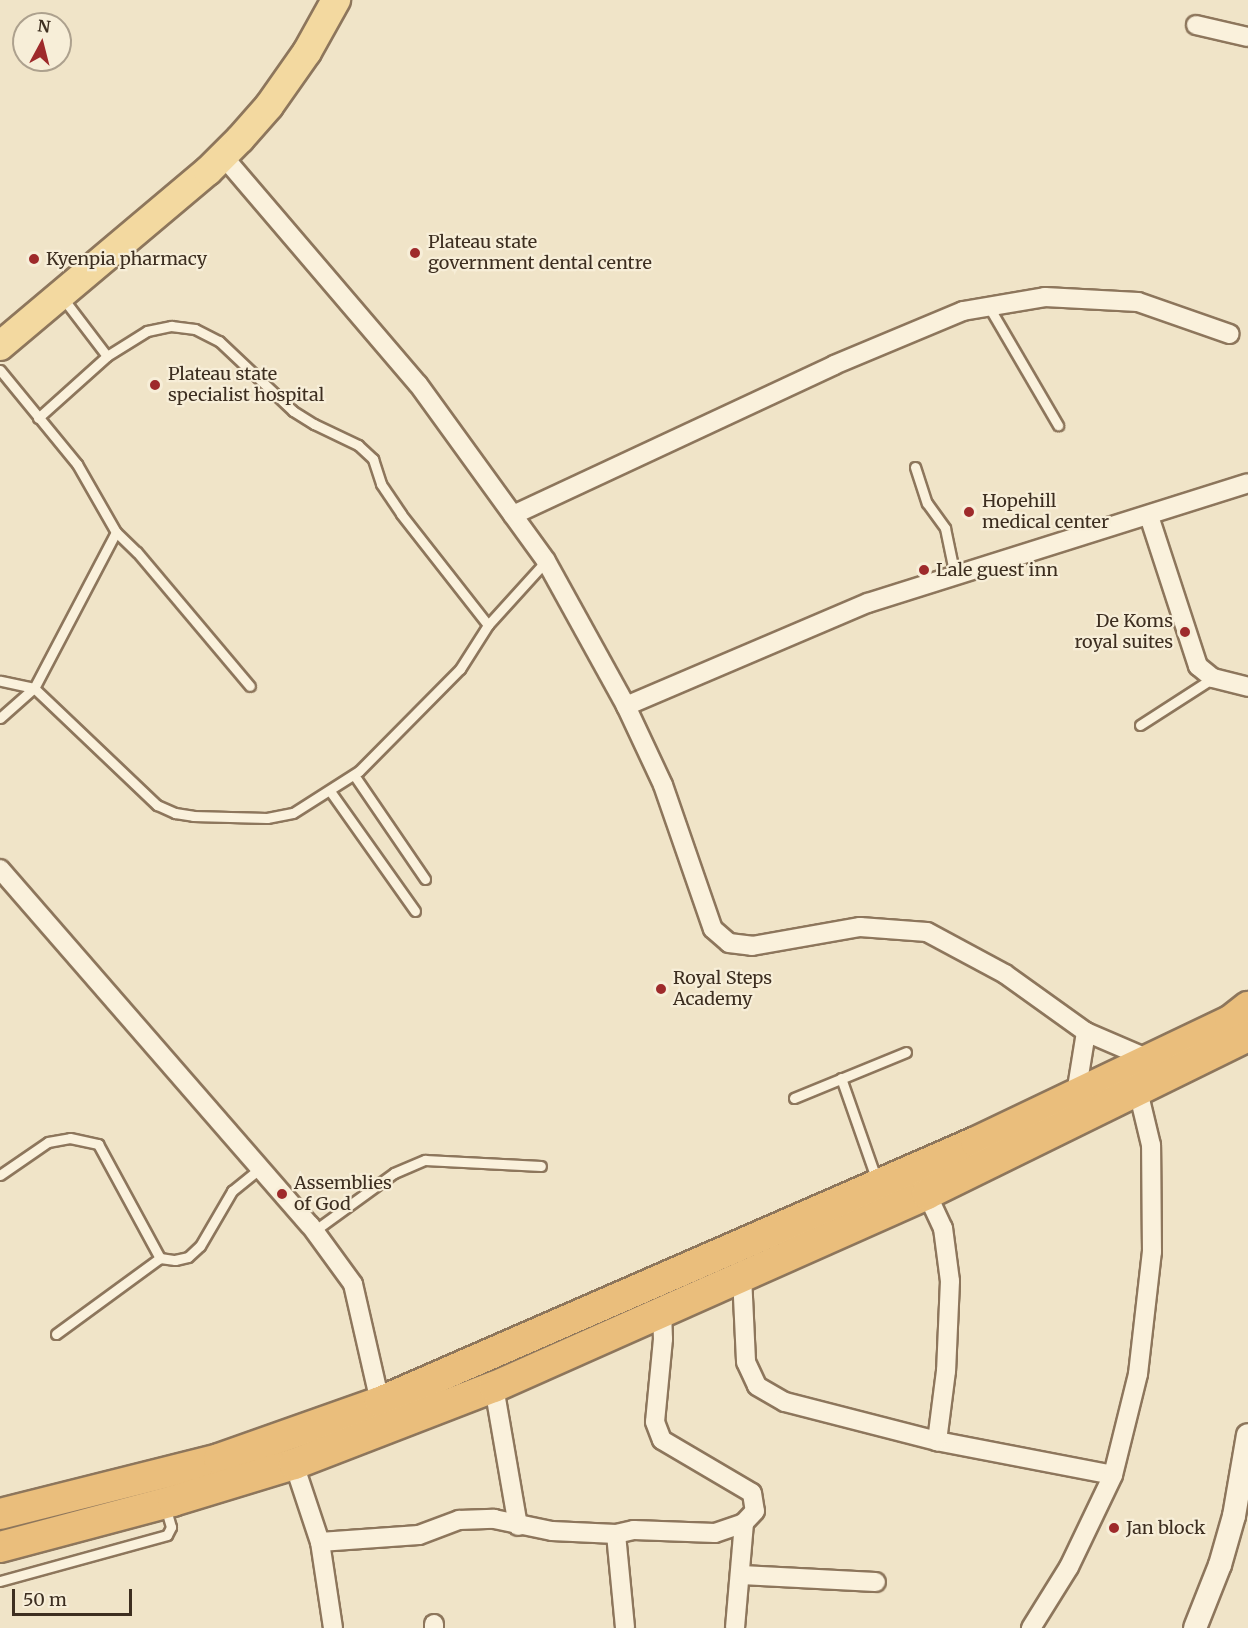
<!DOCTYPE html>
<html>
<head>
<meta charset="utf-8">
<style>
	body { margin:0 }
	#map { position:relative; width:1248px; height:1628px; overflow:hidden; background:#f0e4c8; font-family:Merriweather,serif }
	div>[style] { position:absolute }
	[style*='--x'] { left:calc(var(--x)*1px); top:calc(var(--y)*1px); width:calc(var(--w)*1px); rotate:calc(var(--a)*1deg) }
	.roads { filter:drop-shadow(2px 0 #8d765c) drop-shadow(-2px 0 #8d765c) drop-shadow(0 2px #8d765c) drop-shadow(0 -2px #8d765c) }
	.service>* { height:9px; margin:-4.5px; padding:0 4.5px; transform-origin:4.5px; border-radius:4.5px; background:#faf1dc }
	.minor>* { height:18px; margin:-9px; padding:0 9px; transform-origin:9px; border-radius:9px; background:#faf1dc }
	.tertiary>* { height:22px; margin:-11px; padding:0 11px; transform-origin:11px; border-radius:11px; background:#faf1dc }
	.primary>* { height:28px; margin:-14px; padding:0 14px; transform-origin:14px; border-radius:14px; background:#f3d9a0 }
	.trunk>* { height:30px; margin:-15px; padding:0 15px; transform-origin:15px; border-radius:15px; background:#eabe7c }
	.dots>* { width:16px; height:16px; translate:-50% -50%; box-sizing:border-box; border:3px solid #f7eed8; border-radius:50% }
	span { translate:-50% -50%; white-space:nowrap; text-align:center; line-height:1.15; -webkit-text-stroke:4.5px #f7eed8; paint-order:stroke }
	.poi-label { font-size:18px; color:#3d2e20 }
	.left { translate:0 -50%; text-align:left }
	.right { translate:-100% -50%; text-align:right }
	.north { position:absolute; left:12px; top:12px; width:60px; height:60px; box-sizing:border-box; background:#f7eed8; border:2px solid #ada18e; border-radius:50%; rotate:7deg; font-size:16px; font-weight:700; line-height:24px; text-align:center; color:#3d2e20 }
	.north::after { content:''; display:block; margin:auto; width:21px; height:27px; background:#9e2a2b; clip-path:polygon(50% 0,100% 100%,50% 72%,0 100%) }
	.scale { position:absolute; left:12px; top:1589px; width:120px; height:27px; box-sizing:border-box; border:3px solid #3d2e20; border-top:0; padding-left:8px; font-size:18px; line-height:21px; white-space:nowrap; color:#3d2e20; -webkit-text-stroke:4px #f7eed8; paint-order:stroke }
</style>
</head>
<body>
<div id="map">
	<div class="roads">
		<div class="service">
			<div style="--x:62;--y:297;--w:74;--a:52.7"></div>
			<div style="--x:989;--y:307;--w:137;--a:59.7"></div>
			<div style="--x:0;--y:370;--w:122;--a:50.7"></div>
			<div style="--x:77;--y:464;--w:78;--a:60.2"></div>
			<div style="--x:116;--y:532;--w:176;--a:117.7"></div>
			<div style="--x:34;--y:688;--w:35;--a:-168"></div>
			<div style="--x:38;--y:418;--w:93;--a:-41.9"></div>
			<div style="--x:107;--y:356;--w:47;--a:-32"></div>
			<div style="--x:147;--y:331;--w:25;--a:-12"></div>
			<div style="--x:171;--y:326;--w:24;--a:7"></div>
			<div style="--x:195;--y:329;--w:27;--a:27"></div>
			<div style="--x:219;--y:341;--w:102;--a:43.4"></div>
			<div style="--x:293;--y:411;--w:25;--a:32"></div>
			<div style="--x:314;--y:424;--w:49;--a:25.5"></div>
			<div style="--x:358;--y:445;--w:21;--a:43"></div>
			<div style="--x:373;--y:459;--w:26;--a:72"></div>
			<div style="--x:381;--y:484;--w:36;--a:56"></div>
			<div style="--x:401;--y:514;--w:141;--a:51.9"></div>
			<div style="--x:915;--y:467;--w:38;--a:72"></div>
			<div style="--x:927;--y:503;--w:31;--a:54"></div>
			<div style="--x:945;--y:528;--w:49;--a:78.2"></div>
			<div style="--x:116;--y:532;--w:29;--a:44"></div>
			<div style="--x:137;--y:552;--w:175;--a:49.9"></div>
			<div style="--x:0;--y:718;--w:45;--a:-41.4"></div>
			<div style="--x:34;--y:688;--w:170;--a:43.6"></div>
			<div style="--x:157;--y:805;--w:20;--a:24"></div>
			<div style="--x:175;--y:813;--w:18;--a:9"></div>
			<div style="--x:193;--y:816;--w:74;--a:1.5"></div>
			<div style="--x:267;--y:818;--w:26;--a:-11"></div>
			<div style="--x:293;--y:813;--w:78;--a:-32.5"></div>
			<div style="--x:359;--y:771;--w:144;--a:-45.3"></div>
			<div style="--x:460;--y:669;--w:52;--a:-57.5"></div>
			<div style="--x:488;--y:625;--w:86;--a:-47.8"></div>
			<div style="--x:1140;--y:725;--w:87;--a:-32.8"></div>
			<div style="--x:354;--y:775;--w:126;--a:55.7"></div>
			<div style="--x:330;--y:791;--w:147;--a:54.7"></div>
			<div style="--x:841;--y:1078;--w:109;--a:70.7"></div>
			<div style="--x:794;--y:1098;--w:121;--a:-22.3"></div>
			<div style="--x:0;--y:1175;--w:58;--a:-34.5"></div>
			<div style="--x:48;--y:1142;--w:22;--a:-10"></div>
			<div style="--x:70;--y:1138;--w:29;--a:12"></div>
			<div style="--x:98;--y:1144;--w:130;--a:61.5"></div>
			<div style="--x:160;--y:1258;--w:15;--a:8"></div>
			<div style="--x:175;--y:1260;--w:13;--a:-13"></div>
			<div style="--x:188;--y:1257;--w:16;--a:-43"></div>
			<div style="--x:200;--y:1246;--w:64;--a:-59.8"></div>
			<div style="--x:232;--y:1191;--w:35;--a:-39"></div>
			<div style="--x:314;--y:1231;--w:99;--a:-35.9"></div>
			<div style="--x:394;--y:1173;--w:34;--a:-23"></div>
			<div style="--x:425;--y:1160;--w:116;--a:3"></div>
			<div style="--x:56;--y:1334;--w:129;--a:-36.2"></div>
			<div style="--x:0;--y:1581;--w:173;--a:-15.4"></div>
			<div style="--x:167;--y:1535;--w:9;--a:-63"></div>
			<div style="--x:171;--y:1527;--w:22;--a:-106"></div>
		</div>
		<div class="minor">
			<div style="--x:1196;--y:25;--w:53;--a:13"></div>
			<div style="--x:223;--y:156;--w:300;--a:49.5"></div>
			<div style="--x:418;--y:384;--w:218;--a:54.1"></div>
			<div style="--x:546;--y:561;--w:166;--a:61.1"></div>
			<div style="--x:626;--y:706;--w:87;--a:64.9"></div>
			<div style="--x:663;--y:785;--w:152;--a:70.9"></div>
			<div style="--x:713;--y:929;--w:21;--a:41"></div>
			<div style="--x:729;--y:943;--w:23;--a:7"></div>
			<div style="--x:752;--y:946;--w:110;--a:-10"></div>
			<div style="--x:860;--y:927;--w:67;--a:4.3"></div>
			<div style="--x:927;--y:932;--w:89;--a:28.3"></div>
			<div style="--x:1005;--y:974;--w:100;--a:35.6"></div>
			<div style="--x:1086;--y:1032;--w:69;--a:23.2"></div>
			<div style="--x:513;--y:515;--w:354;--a:-25"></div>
			<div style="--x:834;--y:365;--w:140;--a:-22.7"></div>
			<div style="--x:963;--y:311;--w:83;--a:-9.7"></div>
			<div style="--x:1045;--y:297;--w:93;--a:3.1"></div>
			<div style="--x:1138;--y:302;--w:97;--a:19.2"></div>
			<div style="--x:1149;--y:516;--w:158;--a:71.9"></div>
			<div style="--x:1198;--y:666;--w:19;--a:39"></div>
			<div style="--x:1213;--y:678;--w:36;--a:14"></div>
			<div style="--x:626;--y:706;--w:263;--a:-23.1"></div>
			<div style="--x:868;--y:603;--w:398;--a:-17.5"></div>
			<div style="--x:0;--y:869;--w:472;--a:49"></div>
			<div style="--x:310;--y:1225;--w:73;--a:53.9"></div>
			<div style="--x:353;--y:1284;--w:121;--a:77.1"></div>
			<div style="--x:1076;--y:1094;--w:63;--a:-80.8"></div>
			<div style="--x:927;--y:1194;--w:38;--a:65"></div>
			<div style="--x:943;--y:1228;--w:53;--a:82.5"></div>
			<div style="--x:950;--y:1281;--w:90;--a:92.5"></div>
			<div style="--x:946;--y:1371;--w:71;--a:97.3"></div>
			<div style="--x:937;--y:1441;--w:179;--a:10.9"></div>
			<div style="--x:742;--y:1276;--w:86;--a:87.3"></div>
			<div style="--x:746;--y:1362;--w:26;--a:65"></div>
			<div style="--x:757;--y:1386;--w:32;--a:30"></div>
			<div style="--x:785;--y:1402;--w:157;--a:14.4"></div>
			<div style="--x:662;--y:1311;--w:28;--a:88"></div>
			<div style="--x:663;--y:1339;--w:83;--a:95.5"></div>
			<div style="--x:655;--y:1422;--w:19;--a:69"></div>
			<div style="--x:662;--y:1440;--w:104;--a:30.5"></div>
			<div style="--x:752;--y:1493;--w:18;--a:81"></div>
			<div style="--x:755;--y:1511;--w:16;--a:133"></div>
			<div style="--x:494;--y:1387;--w:141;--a:80.2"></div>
			<div style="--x:294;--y:1464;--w:82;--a:71.6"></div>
			<div style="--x:320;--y:1542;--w:87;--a:81.4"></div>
			<div style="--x:616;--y:1534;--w:94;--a:84.5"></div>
			<div style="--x:320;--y:1542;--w:99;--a:-4"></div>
			<div style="--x:419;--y:1535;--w:43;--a:-20.6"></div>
			<div style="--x:459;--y:1520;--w:35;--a:-2"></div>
			<div style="--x:494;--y:1519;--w:59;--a:11.7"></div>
			<div style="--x:552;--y:1531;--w:64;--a:2.7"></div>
			<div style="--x:616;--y:1534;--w:18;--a:-13"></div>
			<div style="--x:634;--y:1530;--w:81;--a:2.1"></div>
			<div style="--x:715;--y:1533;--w:31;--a:-19"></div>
			<div style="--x:744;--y:1523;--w:105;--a:94.9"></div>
			<div style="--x:741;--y:1575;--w:135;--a:3"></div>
			<div style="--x:434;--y:1624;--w:4;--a:90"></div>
			<div style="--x:1031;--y:1628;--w:72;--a:-58.1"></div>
			<div style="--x:1069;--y:1567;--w:102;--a:-64.4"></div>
			<div style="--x:1113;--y:1475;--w:104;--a:-76.1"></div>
			<div style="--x:1138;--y:1374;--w:123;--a:-83.5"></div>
			<div style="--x:1152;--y:1252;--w:107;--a:-90.5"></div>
			<div style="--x:1151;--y:1145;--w:56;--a:-103.5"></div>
		</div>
		<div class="tertiary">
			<div style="--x:1195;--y:1628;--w:68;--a:-68.4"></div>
			<div style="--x:1220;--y:1565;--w:51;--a:-74.1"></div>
			<div style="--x:1234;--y:1516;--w:82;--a:-80.2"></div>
		</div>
		<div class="primary">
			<div style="--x:0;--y:346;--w:272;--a:-40.1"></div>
			<div style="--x:208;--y:171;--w:45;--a:-45"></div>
			<div style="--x:240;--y:139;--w:44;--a:-48.7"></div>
			<div style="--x:269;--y:106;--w:66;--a:-54.9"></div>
			<div style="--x:307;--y:52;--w:60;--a:-60.9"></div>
		</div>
		<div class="trunk">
			<div style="--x:0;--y:1514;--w:226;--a:-14.1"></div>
			<div style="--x:219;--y:1459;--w:171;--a:-19.5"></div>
			<div style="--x:380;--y:1402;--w:650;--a:-23.57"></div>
			<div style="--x:976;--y:1142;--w:281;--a:-25.5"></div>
			<div style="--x:1230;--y:1021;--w:23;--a:-38"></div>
			<div style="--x:0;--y:1547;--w:179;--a:-14.9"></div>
			<div style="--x:173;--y:1501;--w:127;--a:-17"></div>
			<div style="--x:294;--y:1464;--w:214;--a:-21.1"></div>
			<div style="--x:494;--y:1387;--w:474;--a:-24"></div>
			<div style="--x:927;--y:1194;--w:358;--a:-26.2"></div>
		</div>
	</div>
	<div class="dots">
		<div style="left:415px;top:253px;background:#9e2a2b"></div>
		<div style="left:34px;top:259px;background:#9e2a2b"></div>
		<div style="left:155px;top:385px;background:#9e2a2b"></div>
		<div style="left:969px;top:512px;background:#9e2a2b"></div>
		<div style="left:924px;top:570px;background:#9e2a2b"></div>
		<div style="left:1185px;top:632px;background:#9e2a2b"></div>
		<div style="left:661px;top:989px;background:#9e2a2b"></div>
		<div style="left:282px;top:1194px;background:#9e2a2b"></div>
		<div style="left:1114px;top:1528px;background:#9e2a2b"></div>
	</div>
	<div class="poi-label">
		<span class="left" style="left:428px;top:253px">Plateau state<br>government dental centre</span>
		<span class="left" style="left:46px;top:259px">Kyenpia pharmacy</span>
		<span class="left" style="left:168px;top:385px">Plateau state<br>specialist hospital</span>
		<span class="left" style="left:982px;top:512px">Hopehill<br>medical center</span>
		<span class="left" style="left:936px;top:570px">Lale guest inn</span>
		<span class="right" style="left:1173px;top:632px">De Koms<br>royal suites</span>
		<span class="left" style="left:673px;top:989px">Royal Steps<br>Academy</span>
		<span class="left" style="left:294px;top:1194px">Assemblies<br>of God</span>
		<span class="left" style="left:1126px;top:1528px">Jan block</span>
	</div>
	<div class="north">N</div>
	<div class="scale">50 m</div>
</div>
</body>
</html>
